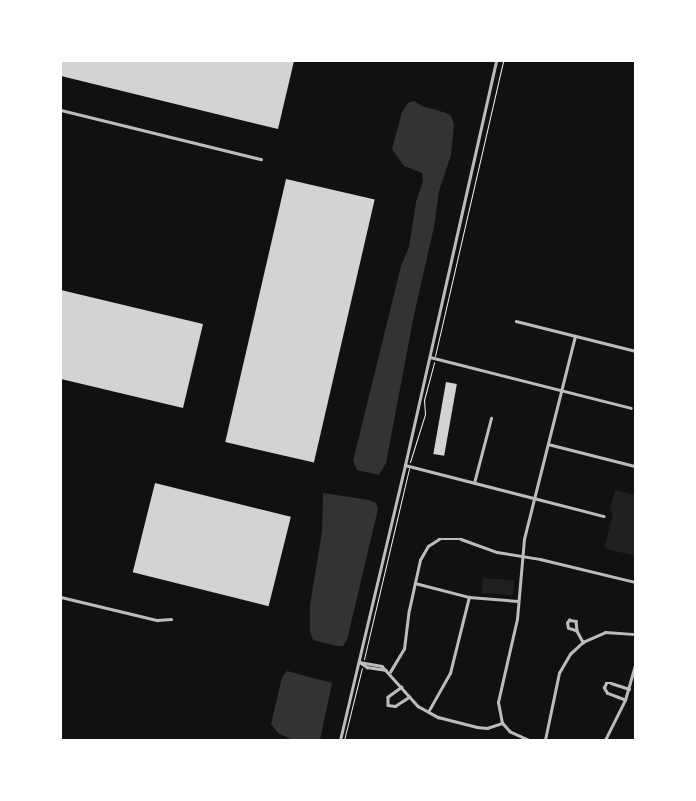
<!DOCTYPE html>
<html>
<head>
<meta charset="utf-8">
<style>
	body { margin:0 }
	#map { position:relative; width:696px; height:801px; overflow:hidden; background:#111; font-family:"Times New Roman",serif }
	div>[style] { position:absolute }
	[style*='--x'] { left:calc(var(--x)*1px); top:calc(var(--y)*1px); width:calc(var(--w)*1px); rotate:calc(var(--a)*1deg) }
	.green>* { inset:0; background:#202020; transform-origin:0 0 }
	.water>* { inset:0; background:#333 }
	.building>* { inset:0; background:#d3d3d3; transform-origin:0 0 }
	.path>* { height:1px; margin:-0.5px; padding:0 0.5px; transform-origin:0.5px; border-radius:0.5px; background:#f5f5f5 }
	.minor>* { height:2.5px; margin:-1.25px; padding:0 1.25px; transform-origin:1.25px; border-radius:1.25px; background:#bcbcbc }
	.tertiary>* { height:3px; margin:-1.5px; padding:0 1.5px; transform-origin:1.5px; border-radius:1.5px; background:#bcbcbc }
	span { translate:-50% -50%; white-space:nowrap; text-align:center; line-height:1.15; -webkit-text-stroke:4.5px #fff; paint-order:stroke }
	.frame { position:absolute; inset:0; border:62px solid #fff; pointer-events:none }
</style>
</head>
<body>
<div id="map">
	<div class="green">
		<div style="clip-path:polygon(615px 490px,635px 495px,635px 556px,604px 548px,613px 514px,610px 510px)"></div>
		<div style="left:483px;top:578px;width:31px;height:15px;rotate:4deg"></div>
	</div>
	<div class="water">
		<div style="clip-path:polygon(414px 101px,422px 106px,446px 113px,451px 116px,454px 124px,451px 155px,439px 191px,434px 227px,414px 315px,386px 463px,379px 475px,357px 470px,353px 461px,401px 266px,409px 247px,416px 202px,423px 181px,422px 173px,404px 166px,392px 149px,402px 112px,408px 103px)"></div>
		<div style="clip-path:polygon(323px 493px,369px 500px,376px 503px,378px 509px,347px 640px,343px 646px,337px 646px,313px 640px,310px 632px,310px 605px,322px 532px)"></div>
		<div style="clip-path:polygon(287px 671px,332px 683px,320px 740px,293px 740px,278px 733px,271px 724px,282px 677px)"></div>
	</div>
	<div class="building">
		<div style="clip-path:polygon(61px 61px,294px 61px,278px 129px,61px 76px)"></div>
		<div style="left:286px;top:179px;width:91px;height:270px;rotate:13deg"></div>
		<div style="clip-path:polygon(61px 290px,203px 324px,183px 408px,61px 379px)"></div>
		<div style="left:446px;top:382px;width:11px;height:73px;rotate:10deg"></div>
		<div style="left:155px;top:483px;width:140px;height:92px;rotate:14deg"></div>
	</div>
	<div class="path">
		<div style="--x:435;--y:356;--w:303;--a:-77"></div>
		<div style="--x:410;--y:462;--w:50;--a:-72.6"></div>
		<div style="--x:425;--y:414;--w:14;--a:-94"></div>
		<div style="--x:424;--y:400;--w:39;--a:-75"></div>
		<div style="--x:364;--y:659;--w:196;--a:-76.7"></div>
		<div style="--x:344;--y:740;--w:74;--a:-76"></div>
	</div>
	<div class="minor">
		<div style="--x:61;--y:110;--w:206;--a:13.8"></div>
		<div style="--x:516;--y:321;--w:123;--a:14.1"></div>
		<div style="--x:430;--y:357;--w:207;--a:14.2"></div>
		<div style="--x:548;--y:444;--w:90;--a:14.2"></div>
		<div style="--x:405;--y:465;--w:205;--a:14.4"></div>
		<div style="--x:474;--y:483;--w:67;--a:-75.3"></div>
		<div style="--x:415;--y:583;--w:56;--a:14.5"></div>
		<div style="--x:469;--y:597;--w:49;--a:4.7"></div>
		<div style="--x:61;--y:597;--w:99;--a:13.5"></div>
		<div style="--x:157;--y:620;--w:14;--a:-4"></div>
		<div style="--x:577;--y:631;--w:9;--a:-162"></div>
		<div style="--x:568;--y:628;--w:5;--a:-101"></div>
		<div style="--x:567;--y:623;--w:4;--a:-56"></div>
		<div style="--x:569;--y:620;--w:7;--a:8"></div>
		<div style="--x:576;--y:621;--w:10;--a:84"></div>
		<div style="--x:577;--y:631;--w:13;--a:61"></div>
		<div style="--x:359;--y:662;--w:23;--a:10"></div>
		<div style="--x:382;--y:666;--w:54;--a:48"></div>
		<div style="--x:418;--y:706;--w:23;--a:29"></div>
		<div style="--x:438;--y:717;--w:40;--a:14.4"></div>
		<div style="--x:477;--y:727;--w:10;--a:6"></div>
		<div style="--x:487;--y:728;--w:16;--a:-18"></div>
		<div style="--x:360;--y:662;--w:9;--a:36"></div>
		<div style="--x:367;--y:667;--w:19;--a:9"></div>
		<div style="--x:390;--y:672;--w:27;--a:-59"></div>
		<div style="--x:404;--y:649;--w:39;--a:-83"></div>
		<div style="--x:409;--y:610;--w:51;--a:-77.6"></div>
		<div style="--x:420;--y:560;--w:16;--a:-60"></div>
		<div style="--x:428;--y:546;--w:13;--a:-32"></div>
		<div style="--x:439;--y:539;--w:22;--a:0"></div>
		<div style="--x:461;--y:539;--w:38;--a:20"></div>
		<div style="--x:497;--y:552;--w:44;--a:9.2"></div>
		<div style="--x:540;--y:559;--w:98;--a:13.6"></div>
		<div style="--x:402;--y:687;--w:17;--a:144"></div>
		<div style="--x:388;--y:697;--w:8;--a:90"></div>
		<div style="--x:388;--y:705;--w:7;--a:8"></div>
		<div style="--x:395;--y:706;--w:17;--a:-33"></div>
		<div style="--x:625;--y:700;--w:19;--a:-159"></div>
		<div style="--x:607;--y:693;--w:6;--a:-121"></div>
		<div style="--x:604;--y:688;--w:5;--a:-68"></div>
		<div style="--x:606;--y:683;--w:5;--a:0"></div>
		<div style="--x:611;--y:683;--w:19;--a:18"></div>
		<div style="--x:428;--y:712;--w:45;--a:-60.6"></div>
		<div style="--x:450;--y:673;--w:78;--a:-76"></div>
		<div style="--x:528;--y:740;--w:20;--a:-156"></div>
		<div style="--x:510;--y:732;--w:12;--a:-132"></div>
		<div style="--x:502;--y:723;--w:21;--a:-101"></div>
		<div style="--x:498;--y:702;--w:85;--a:-77.1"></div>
		<div style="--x:517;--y:619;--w:80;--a:-85"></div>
		<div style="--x:524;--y:539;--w:209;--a:-75.9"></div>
		<div style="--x:545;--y:740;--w:68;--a:-78.2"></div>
		<div style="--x:559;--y:673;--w:22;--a:-60"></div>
		<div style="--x:570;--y:654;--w:18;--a:-43"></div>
		<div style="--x:583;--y:642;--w:24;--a:-24"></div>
		<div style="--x:605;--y:632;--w:30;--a:4"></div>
		<div style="--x:605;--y:740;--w:45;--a:-63.4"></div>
		<div style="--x:625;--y:700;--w:36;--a:-74"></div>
	</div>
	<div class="tertiary">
		<div style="--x:340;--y:740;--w:283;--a:-76.7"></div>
		<div style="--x:405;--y:465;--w:414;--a:-77.3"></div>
	</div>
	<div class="frame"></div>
</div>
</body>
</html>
